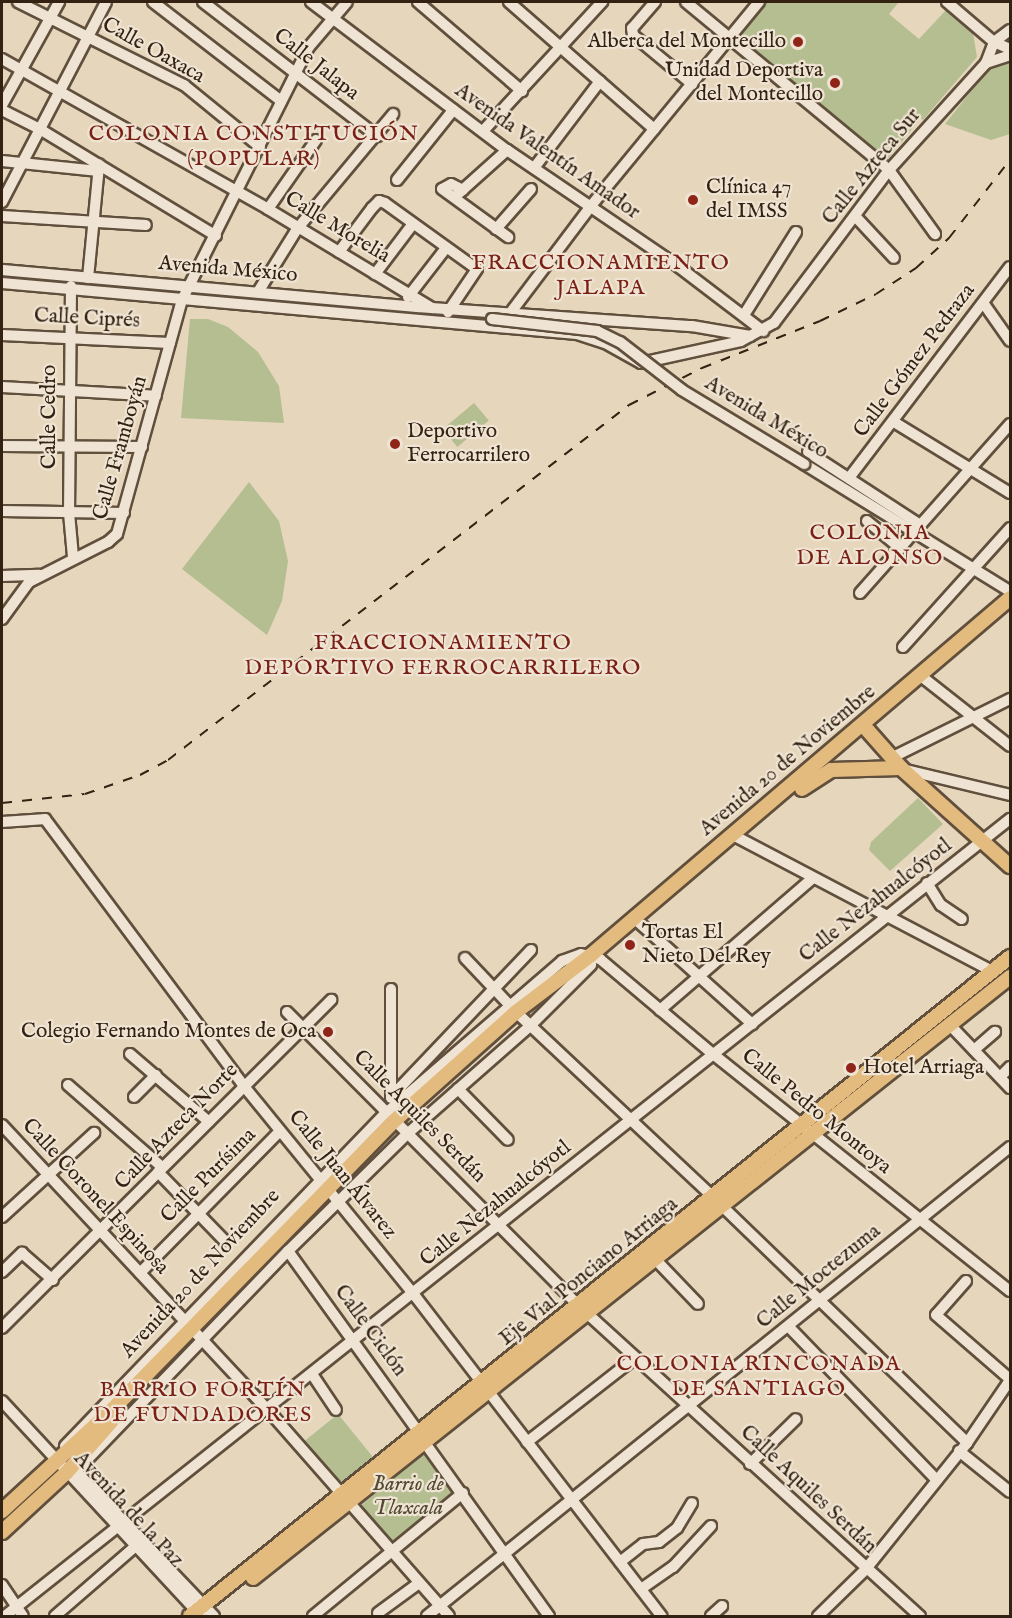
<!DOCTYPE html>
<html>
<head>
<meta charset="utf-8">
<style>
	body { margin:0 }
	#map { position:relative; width:1012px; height:1618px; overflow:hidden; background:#e6d6bc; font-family:"IM FELL English",serif }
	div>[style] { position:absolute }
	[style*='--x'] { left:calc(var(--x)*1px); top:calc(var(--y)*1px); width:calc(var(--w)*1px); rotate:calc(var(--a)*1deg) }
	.green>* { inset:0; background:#b4be91; transform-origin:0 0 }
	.roads { filter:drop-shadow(2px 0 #604f3c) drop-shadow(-2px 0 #604f3c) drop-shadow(0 2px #604f3c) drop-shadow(0 -2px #604f3c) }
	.minor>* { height:10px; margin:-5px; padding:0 5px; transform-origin:5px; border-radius:5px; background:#efe4d3 }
	.major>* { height:14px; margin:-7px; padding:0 7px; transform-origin:7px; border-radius:7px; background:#e3bb7e }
	.rail>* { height:2px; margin-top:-1px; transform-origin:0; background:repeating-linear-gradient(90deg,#332212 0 10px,transparent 0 20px) }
	.bridges { filter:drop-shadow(2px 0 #604f3c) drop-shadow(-2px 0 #604f3c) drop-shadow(0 2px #604f3c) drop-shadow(0 -2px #604f3c) }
	.minor-bridge>* { height:10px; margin:-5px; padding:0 5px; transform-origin:5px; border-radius:5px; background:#efe4d3 }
	.dots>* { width:16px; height:16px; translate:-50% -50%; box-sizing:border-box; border:3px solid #efe4d3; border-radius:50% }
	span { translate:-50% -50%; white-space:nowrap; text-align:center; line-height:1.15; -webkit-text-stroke:4.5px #efe4d3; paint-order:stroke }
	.poi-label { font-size:21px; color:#332212 }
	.right { translate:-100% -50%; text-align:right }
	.left { translate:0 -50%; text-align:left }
	.street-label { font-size:21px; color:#332212 }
	.park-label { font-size:21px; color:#534932; font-style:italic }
	.neighbourhood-label { font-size:22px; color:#7a1f14; letter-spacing:1.5px }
	.frame { position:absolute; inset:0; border:3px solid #332212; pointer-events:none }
</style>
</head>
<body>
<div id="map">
	<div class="green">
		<div style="clip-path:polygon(763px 2px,899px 2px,889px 14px,919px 39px,946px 10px,973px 33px,977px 57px,923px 120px,905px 106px,920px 119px,887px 160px,736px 34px)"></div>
		<div style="clip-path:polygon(1010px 61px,1010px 134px,991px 140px,945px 124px,991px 66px)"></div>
		<div style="clip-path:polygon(190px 319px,208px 319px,228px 327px,258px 352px,279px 386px,284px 423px,181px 418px)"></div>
		<div style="left:474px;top:403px;width:23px;height:41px;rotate:50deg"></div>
		<div style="clip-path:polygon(249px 482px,279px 521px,288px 561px,282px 601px,267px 635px,182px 569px)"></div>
		<div style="clip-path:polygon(918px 798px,943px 824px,890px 871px,869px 850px,871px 842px)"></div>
		<div style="left:338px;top:1414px;width:59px;height:47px;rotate:51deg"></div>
		<div style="left:425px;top:1452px;width:48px;height:84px;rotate:50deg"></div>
	</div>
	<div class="roads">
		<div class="minor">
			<div style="--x:18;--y:2;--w:186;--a:26.6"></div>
			<div style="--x:184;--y:85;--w:98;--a:39.2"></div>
			<div style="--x:153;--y:2;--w:162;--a:37.7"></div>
			<div style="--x:203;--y:2;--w:220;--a:37.6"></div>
			<div style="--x:311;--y:2;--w:246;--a:37.1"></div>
			<div style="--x:507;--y:150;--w:208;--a:34.2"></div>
			<div style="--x:679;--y:267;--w:106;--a:37.3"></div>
			<div style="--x:418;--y:2;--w:137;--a:40.6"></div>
			<div style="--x:509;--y:2;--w:193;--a:41.2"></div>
			<div style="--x:655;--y:2;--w:35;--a:131"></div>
			<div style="--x:632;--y:28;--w:7;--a:82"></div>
			<div style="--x:633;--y:35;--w:77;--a:39.7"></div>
			<div style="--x:686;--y:2;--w:264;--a:39.6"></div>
			<div style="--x:889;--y:170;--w:79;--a:54.3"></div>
			<div style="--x:947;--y:2;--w:62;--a:40.4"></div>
			<div style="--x:994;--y:42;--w:17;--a:24"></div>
			<div style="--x:2;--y:59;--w:305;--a:29.4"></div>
			<div style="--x:268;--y:209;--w:192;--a:31.1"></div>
			<div style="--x:986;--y:63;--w:25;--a:-18"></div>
			<div style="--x:2;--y:105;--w:118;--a:-61"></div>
			<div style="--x:2;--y:110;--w:40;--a:26.6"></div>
			<div style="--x:38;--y:128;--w:208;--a:31.2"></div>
			<div style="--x:483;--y:131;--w:176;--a:-47.3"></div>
			<div style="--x:2;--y:161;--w:97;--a:5.9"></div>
			<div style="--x:534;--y:168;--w:109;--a:-52.8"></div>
			<div style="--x:397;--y:180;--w:90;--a:-51.3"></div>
			<div style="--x:463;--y:190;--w:13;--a:-153"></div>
			<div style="--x:451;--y:184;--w:10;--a:151"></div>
			<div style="--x:442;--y:189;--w:82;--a:36"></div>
			<div style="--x:458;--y:194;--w:66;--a:-41.9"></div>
			<div style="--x:2;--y:202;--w:225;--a:-62.5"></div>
			<div style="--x:268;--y:209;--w:84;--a:-55.2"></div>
			<div style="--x:2;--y:216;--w:144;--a:3.6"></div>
			<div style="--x:855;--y:216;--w:57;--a:47.1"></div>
			<div style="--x:496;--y:229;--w:53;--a:-48.8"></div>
			<div style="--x:339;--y:252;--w:55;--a:-53.1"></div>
			<div style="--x:372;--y:208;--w:10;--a:-45"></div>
			<div style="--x:379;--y:201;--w:6;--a:18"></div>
			<div style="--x:385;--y:203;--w:113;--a:35.7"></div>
			<div style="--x:477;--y:269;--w:52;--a:124"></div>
			<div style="--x:2;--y:270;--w:417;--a:5.1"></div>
			<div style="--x:417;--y:307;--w:276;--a:4"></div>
			<div style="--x:692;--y:326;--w:59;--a:9.8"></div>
			<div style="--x:375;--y:274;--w:61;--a:-52.9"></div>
			<div style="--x:88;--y:278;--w:114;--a:-84.4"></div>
			<div style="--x:2;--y:283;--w:577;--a:5.07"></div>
			<div style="--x:577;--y:334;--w:29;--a:18"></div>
			<div style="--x:605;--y:343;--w:41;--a:29.1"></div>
			<div style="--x:641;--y:363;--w:102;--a:-12.4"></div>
			<div style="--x:741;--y:341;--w:38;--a:-29"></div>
			<div style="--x:774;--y:323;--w:191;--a:-53.1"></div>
			<div style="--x:889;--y:170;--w:144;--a:-47.8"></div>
			<div style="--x:986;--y:63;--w:22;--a:-69"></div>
			<div style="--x:994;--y:42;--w:20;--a:-37"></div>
			<div style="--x:71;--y:286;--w:227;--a:90.5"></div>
			<div style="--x:69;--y:513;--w:44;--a:84.8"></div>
			<div style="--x:258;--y:292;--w:74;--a:-58.2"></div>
			<div style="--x:297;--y:229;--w:150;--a:-50.1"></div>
			<div style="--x:408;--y:297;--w:62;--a:-52.2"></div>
			<div style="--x:984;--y:304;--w:45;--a:54.9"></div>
			<div style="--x:511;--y:312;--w:131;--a:-53"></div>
			<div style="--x:590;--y:207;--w:266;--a:-50.5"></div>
			<div style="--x:744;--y:315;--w:98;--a:-57.9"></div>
			<div style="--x:2;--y:335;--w:168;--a:2.7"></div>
			<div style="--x:2;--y:387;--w:154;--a:3.3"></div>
			<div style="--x:894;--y:422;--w:136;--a:31.5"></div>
			<div style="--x:2;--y:446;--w:140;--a:0.4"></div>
			<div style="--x:808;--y:452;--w:132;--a:33"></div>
			<div style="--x:804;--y:464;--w:242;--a:31.7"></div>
			<div style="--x:849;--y:478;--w:265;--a:-52.7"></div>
			<div style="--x:2;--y:511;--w:122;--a:0.9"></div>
			<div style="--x:867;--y:521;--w:43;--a:39.3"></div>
			<div style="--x:2;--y:576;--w:37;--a:-2"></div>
			<div style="--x:860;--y:593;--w:226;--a:-48.4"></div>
			<div style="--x:2;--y:619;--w:46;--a:-53.9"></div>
			<div style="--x:29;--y:582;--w:89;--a:-26.9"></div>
			<div style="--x:108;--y:542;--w:12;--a:-42"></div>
			<div style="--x:117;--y:534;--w:243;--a:-74.5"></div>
			<div style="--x:182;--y:300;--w:282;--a:-63.4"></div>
			<div style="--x:308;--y:48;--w:60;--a:-49.7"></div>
			<div style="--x:903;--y:647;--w:160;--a:-48"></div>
			<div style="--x:921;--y:676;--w:113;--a:38.2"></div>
			<div style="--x:891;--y:758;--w:133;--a:-26.4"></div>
			<div style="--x:902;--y:769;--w:111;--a:13.5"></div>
			<div style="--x:2;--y:822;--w:43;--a:-4"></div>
			<div style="--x:45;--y:819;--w:332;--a:53.3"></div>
			<div style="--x:243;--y:1085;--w:272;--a:50.8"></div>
			<div style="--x:415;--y:1296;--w:404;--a:52.4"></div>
			<div style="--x:733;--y:835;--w:293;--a:27.7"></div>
			<div style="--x:927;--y:883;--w:26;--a:58"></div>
			<div style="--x:941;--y:905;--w:25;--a:34"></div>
			<div style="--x:634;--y:918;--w:159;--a:41.9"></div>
			<div style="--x:465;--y:958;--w:74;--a:46.6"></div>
			<div style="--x:516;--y:1012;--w:272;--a:43.2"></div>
			<div style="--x:660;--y:1010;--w:201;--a:-40.8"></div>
			<div style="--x:287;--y:1012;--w:414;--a:45.2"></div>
			<div style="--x:579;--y:1306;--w:461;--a:42.3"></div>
			<div style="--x:950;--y:1025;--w:87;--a:46.4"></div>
			<div style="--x:974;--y:1050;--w:28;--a:-41"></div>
			<div style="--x:130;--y:1054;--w:104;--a:40.7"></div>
			<div style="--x:1000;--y:1077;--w:14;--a:-45"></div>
			<div style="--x:68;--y:1085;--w:125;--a:41.1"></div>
			<div style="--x:458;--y:1089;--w:71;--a:45.6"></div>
			<div style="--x:134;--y:1097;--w:31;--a:-45"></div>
			<div style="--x:391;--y:1097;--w:203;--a:-46.4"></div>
			<div style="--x:391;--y:1098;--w:109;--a:-90"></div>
			<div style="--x:2;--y:1125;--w:390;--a:47"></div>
			<div style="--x:268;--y:1410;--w:274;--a:48.7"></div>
			<div style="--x:158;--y:1172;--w:95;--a:45.9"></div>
			<div style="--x:722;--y:1206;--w:341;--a:44"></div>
			<div style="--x:2;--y:1217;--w:125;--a:-42.4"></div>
			<div style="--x:288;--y:1251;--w:226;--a:54.2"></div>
			<div style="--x:655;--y:1259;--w:62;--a:46.3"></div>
			<div style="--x:2;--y:1272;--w:28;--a:-44"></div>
			<div style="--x:22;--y:1253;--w:41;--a:41.1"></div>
			<div style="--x:140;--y:1273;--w:199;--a:-45.4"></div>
			<div style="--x:966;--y:1281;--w:45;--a:131.4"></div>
			<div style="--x:936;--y:1315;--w:98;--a:40.9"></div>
			<div style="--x:789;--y:1327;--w:213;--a:46"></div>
			<div style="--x:2;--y:1328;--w:465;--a:-44.9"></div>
			<div style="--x:312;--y:1374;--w:43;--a:56.3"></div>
			<div style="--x:2;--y:1401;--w:293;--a:47.2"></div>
			<div style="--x:527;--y:1442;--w:137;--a:-37.9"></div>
			<div style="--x:425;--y:1443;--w:213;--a:54.4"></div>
			<div style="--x:65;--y:1446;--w:463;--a:-46.1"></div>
			<div style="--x:386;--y:1113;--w:233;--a:-40.8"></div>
			<div style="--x:562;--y:961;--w:20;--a:-20"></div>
			<div style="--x:581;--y:954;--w:20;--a:15"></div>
			<div style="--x:600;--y:959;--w:148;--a:40.1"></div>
			<div style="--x:713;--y:1054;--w:380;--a:38.6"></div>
			<div style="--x:959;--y:1451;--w:65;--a:38.8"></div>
			<div style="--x:750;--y:1464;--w:64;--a:-44.4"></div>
			<div style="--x:72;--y:1467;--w:206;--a:46.4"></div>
			<div style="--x:79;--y:1468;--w:301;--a:-46.1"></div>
			<div style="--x:288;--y:1251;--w:165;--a:-44.5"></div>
			<div style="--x:406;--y:1135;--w:167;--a:-41.3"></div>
			<div style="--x:531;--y:1025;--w:85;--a:-45"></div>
			<div style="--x:620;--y:1562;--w:29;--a:-38"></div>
			<div style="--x:643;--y:1544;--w:16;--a:-7"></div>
			<div style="--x:659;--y:1542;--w:23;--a:-38"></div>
			<div style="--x:677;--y:1528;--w:29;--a:-59"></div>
			<div style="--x:2;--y:1585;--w:37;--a:56"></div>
			<div style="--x:641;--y:1589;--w:39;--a:-35"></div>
			<div style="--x:673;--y:1567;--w:56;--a:-47.2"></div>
			<div style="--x:378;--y:1613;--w:51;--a:-36.2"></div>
			<div style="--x:5;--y:1616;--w:1283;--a:-38.42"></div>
			<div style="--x:55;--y:1616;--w:108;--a:-40.9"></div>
			<div style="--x:313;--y:1616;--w:194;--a:-39.4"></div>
			<div style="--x:427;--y:1616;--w:748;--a:-38.82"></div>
			<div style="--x:711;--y:1616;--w:15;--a:-42"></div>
			<div style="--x:818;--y:1616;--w:66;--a:-44.4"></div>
			<div style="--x:865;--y:1570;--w:163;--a:-51.2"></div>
			<div style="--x:967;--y:1443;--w:76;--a:-55.7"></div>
		</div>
		<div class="major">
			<div style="--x:863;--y:725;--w:57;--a:48.5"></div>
			<div style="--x:901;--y:768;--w:147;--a:42"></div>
			<div style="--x:802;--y:789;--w:35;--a:-33"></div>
			<div style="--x:831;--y:770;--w:70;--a:-1.6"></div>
			<div style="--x:2;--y:1511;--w:149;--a:-42.6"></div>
			<div style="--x:112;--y:1410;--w:402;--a:-45.7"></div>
			<div style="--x:393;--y:1122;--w:165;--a:-41.8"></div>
			<div style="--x:516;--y:1012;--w:94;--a:-37.2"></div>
			<div style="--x:591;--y:955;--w:550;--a:-40.43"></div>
			<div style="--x:2;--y:1532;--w:88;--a:-42.7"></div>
			<div style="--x:67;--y:1472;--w:68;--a:-48.6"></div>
			<div style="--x:253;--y:1578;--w:967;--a:-38.45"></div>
			<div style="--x:190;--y:1616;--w:1052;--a:-38.79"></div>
		</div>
	</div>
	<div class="rail">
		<div style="--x:2;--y:803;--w:83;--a:-6.2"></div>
		<div style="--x:85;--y:794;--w:58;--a:-19.1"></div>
		<div style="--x:140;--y:775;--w:32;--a:-28"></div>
		<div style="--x:168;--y:760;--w:582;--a:-37.6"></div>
		<div style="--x:629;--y:405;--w:82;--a:-26.9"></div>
		<div style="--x:702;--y:368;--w:127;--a:-21.7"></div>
		<div style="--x:820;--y:321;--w:62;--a:-25.7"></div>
		<div style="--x:876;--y:294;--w:48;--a:-33"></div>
		<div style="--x:916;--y:268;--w:45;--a:-42.3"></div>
		<div style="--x:949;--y:238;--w:99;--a:-52"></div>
	</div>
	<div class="bridges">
		<div class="minor-bridge">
			<div style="--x:492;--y:319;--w:106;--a:6.5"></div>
			<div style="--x:597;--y:331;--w:25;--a:26"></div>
			<div style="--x:620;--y:342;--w:78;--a:37.7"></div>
			<div style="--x:682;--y:390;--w:143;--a:31.2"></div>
		</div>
	</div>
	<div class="dots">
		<div style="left:798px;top:42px;background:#8f2418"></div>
		<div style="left:835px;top:83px;background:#8f2418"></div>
		<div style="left:693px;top:200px;background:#8f2418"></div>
		<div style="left:395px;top:444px;background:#8f2418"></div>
		<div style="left:630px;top:945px;background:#8f2418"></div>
		<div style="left:328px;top:1032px;background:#8f2418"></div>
		<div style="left:851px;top:1068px;background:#8f2418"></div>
	</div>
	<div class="poi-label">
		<span class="right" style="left:786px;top:42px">Alberca del Montecillo</span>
		<span class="right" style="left:823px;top:83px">Unidad Deportiva<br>del Montecillo</span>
		<span class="left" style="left:706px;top:200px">Clínica 47<br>del IMSS</span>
		<span class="left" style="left:407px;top:444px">Deportivo<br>Ferrocarrilero</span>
		<span class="left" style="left:642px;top:945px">Tortas El<br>Nieto Del Rey</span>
		<span class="right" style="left:316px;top:1032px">Colegio Fernando Montes de Oca</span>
		<span class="left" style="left:863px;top:1068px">Hotel Arriaga</span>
	</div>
	<div class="street-label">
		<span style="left:153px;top:51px;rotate:29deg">Calle Oaxaca</span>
		<span style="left:316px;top:65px;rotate:38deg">Calle Jalapa</span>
		<span style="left:547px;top:152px;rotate:35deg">Avenida Valentín Amador</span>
		<span style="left:872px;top:167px;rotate:-51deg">Calle Azteca Sur</span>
		<span style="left:337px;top:228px;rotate:31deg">Calle Morelia</span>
		<span style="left:228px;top:270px;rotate:5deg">Avenida México</span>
		<span style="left:87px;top:319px;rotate:3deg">Calle Ciprés</span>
		<span style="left:915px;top:361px;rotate:-53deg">Calle Gómez Pedraza</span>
		<span style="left:50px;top:417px;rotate:-90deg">Calle Cedro</span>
		<span style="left:766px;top:418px;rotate:31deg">Avenida México</span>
		<span style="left:121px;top:448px;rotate:-74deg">Calle Framboyán</span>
		<span style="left:788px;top:761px;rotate:-40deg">Avenida 20 de Noviembre</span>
		<span style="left:876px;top:901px;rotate:-38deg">Calle Nezahualcóyotl</span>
		<span style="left:816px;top:1112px;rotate:39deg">Calle Pedro Montoya</span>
		<span style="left:419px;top:1117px;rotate:45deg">Calle Aquiles Serdán</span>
		<span style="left:177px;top:1127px;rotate:-46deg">Calle Azteca Norte</span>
		<span style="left:342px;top:1175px;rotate:51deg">Calle Juan Álvarez</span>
		<span style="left:209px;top:1176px;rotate:-45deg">Calle Purísima</span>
		<span style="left:95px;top:1197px;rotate:47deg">Calle Coronel Espinosa</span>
		<span style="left:496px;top:1204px;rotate:-39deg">Calle Nezahualcóyotl</span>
		<span style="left:589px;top:1272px;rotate:-39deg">Eje Vial Ponciano Arriaga</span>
		<span style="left:201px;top:1274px;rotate:-47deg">Avenida 20 de Noviembre</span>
		<span style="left:819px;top:1277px;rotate:-39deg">Calle Moctezuma</span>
		<span style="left:370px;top:1331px;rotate:54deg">Calle Ciclón</span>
		<span style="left:808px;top:1490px;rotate:43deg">Calle Aquiles Serdán</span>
		<span style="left:128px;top:1510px;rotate:47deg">Avenida de la Paz</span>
	</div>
	<div class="park-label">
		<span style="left:408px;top:1497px">Barrio de<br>Tlaxcala</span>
	</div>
	<div class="neighbourhood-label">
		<span style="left:254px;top:147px">COLONIA CONSTITUCIÓN<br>(POPULAR)</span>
		<span style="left:601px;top:276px">FRACCIONAMIENTO<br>JALAPA</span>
		<span style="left:870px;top:546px">COLONIA<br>DE ALONSO</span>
		<span style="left:443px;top:656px">FRACCIONAMIENTO<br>DEPORTIVO FERROCARRILERO</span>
		<span style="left:759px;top:1377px">COLONIA RINCONADA<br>DE SANTIAGO</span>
		<span style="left:203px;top:1403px">BARRIO FORTÍN<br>DE FUNDADORES</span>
	</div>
	<div class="frame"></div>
</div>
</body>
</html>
